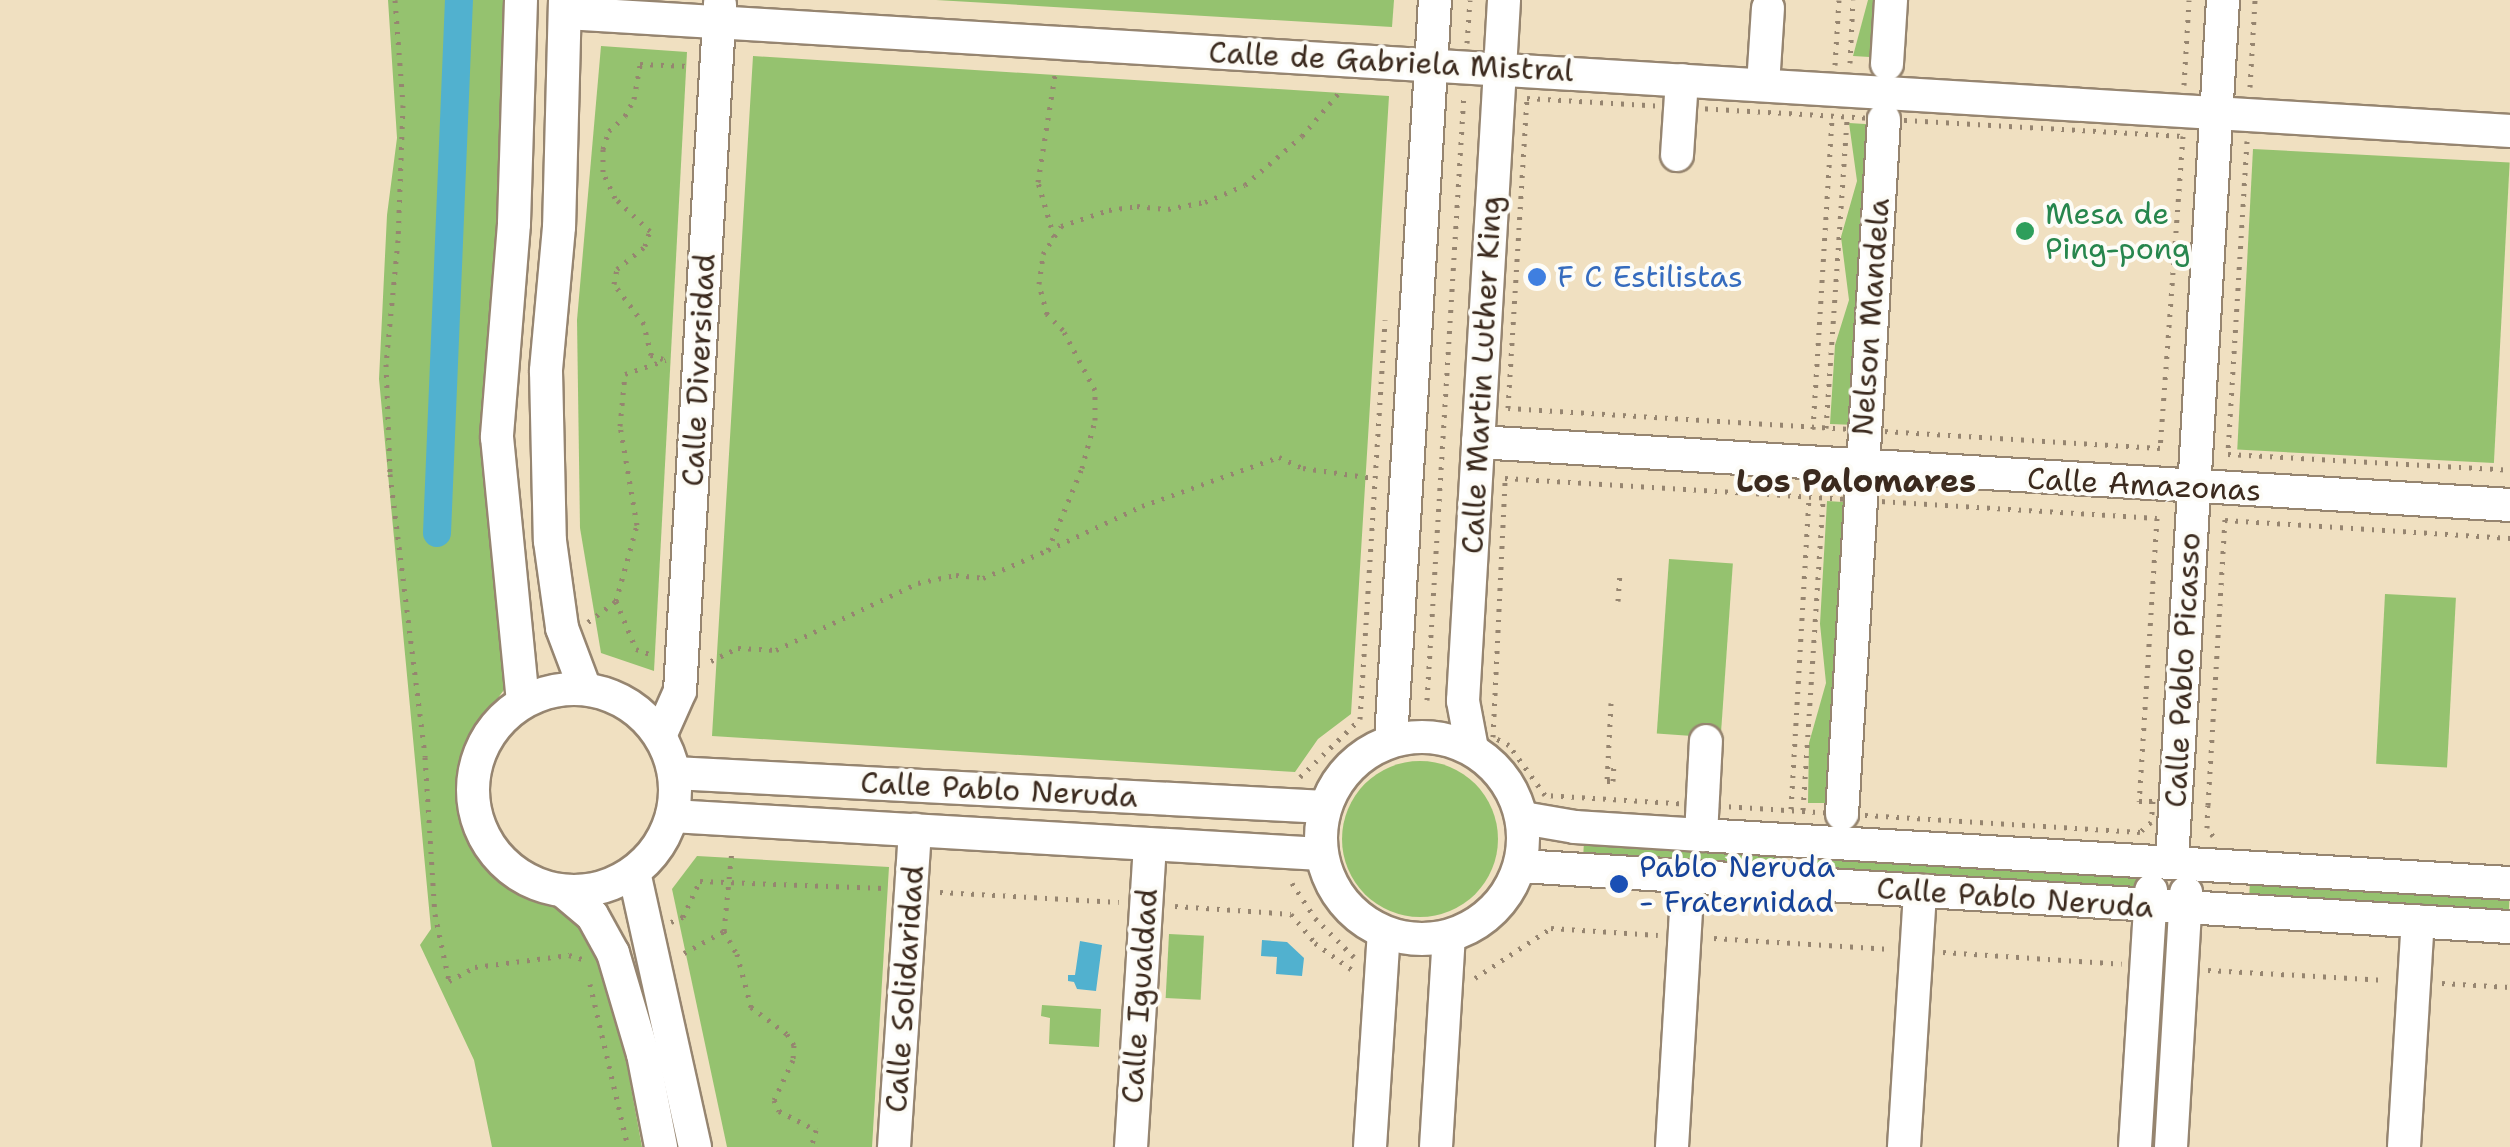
<!DOCTYPE html>
<html>
<head>
<meta charset="utf-8">
<style>
	body { margin:0 }
	#map { position:relative; width:2510px; height:1147px; overflow:hidden; background:#f0e0c1; font-family:"Shantell Sans",sans-serif }
	div>[style] { position:absolute }
	[style*='--x'] { left:calc(var(--x)*1px); top:calc(var(--y)*1px); width:calc(var(--w)*1px); rotate:calc(var(--a)*1deg) }
	.green>* { inset:0; background:#95c26f; transform-origin:0 0 }
	.round { border-radius:50% }
	.water>* { inset:0; background:#51b1cf }
	.canal>* { height:28px; margin:-14px; padding:0 14px; transform-origin:14px; border-radius:14px; background:#51b1cf }
	.path>* { height:5px; margin-top:-2.5px; transform-origin:0; background:repeating-linear-gradient(90deg,#968570 0 2.5px,transparent 0 10.5px) }
	.roads { filter:drop-shadow(2px 0 #968570) drop-shadow(-2px 0 #968570) drop-shadow(0 2px #968570) drop-shadow(0 -2px #968570) }
	.minor>* { height:32px; margin:-16px; padding:0 16px; transform-origin:16px; border-radius:16px; background:#fff }
	.minor>.ring { margin:-16px; padding:0; box-sizing:content-box; background:none; border:32px solid #fff; border-radius:50% }
	.dots>* { width:28px; height:28px; translate:-50% -50%; box-sizing:border-box; border:5px solid #fdfcf7; border-radius:50% }
	span { translate:-50% -50%; white-space:nowrap; text-align:center; line-height:1.15; -webkit-text-stroke:8px #fdfcf7; paint-order:stroke }
	.street-label { font-size:30px; color:#3b2a1e }
	.leisure-label { font-size:30px; color:#27864d }
	.left { translate:0 -50%; text-align:left }
	.shop-label { font-size:30px; color:#366cbe }
	.transit-label { font-size:30px; color:#164399 }
	.neighbourhood-label { font-size:32px; color:#3b2a1e; font-weight:700 }
</style>
</head>
<body>
<div id="map">
	<div class="green">
		<div style="clip-path:polygon(388px 0,510px 0,506px 687px,468px 739px,456px 796px,467px 838px,495px 874px,534px 899px,575px 913px,591px 935px,624px 1049px,642px 1147px,492px 1147px,474px 1060px,420px 945px,431px 929px,379px 379px,387px 215px,397px 138px)"></div>
		<div style="clip-path:polygon(936px 0,1394px 0,1392px 27px)"></div>
		<div style="clip-path:polygon(1868px 0,1883px 0,1886px 58px,1853px 56px)"></div>
		<div style="clip-path:polygon(601px 46px,687px 52px,654px 671px,601px 653px,580px 528px,577px 320px)"></div>
		<div style="clip-path:polygon(753px 56px,1389px 96px,1351px 714px,1318px 739px,1295px 772px,712px 736px)"></div>
		<div style="clip-path:polygon(1849px 123px,1881px 125px,1856px 425px,1830px 424px,1835px 345px,1849px 300px,1841px 237px,1857px 181px)"></div>
		<div style="left:2253px;top:149px;width:257px;height:301px;rotate:3deg"></div>
		<div style="clip-path:polygon(1827px 501px,1858px 503px,1837px 601px,1833px 803px,1808px 803px,1809px 743px,1826px 683px,1820px 624px)"></div>
		<div style="left:1669px;top:559px;width:64px;height:175px;rotate:4deg"></div>
		<div style="left:2385px;top:594px;width:71px;height:170px;rotate:3deg"></div>
		<div class="round" style="left:1342px;top:761px;width:156px;height:156px"></div>
		<div style="left:1584px;top:841px;width:199px;height:17px;rotate:3deg"></div>
		<div style="left:1808px;top:855px;width:334px;height:15px;rotate:4deg"></div>
		<div style="clip-path:polygon(697px 856px,889px 867px,872px 1147px,727px 1147px,672px 889px)"></div>
		<div style="left:2250px;top:881px;width:260px;height:17px;rotate:3deg"></div>
		<div style="left:1169px;top:934px;width:35px;height:64px;rotate:3deg"></div>
		<div style="clip-path:polygon(1042px 1005px,1101px 1009px,1099px 1047px,1049px 1044px,1050px 1018px,1041px 1016px)"></div>
	</div>
	<div class="water">
		<div style="clip-path:polygon(1262px 940px,1287px 942px,1304px 958px,1302px 976px,1276px 974px,1277px 957px,1261px 956px)"></div>
		<div style="clip-path:polygon(1080px 941px,1102px 945px,1096px 991px,1077px 989px,1074px 982px,1068px 981px,1068px 975px,1075px 975px)"></div>
	</div>
	<div class="canal">
		<div style="--x:437;--y:533;--w:533;--a:-87.64"></div>
	</div>
	<div class="path">
		<div style="--x:395;--y:0;--w:105;--a:85.6"></div>
		<div style="--x:403;--y:105;--w:135;--a:92.1"></div>
		<div style="--x:398;--y:240;--w:125;--a:95.5"></div>
		<div style="--x:386;--y:364;--w:110;--a:87.9"></div>
		<div style="--x:390;--y:474;--w:285;--a:82.9"></div>
		<div style="--x:425;--y:757;--w:157;--a:86.4"></div>
		<div style="--x:435;--y:914;--w:68;--a:78.2"></div>
		<div style="--x:449;--y:981;--w:30;--a:-28"></div>
		<div style="--x:475;--y:967;--w:95;--a:-7.3"></div>
		<div style="--x:569;--y:955;--w:17;--a:17"></div>
		<div style="--x:1467;--y:43;--w:43;--a:-86"></div>
		<div style="--x:1850;--y:63;--w:63;--a:-87.3"></div>
		<div style="--x:1835;--y:65;--w:65;--a:-86.5"></div>
		<div style="--x:2184;--y:85;--w:85;--a:-86.6"></div>
		<div style="--x:2250;--y:87;--w:87;--a:-86.7"></div>
		<div style="--x:1527;--y:98;--w:657;--a:3.32"></div>
		<div style="--x:2183;--y:136;--w:313;--a:94.2"></div>
		<div style="--x:2160;--y:448;--w:653;--a:-176.49"></div>
		<div style="--x:1508;--y:408;--w:311;--a:-86.5"></div>
		<div style="--x:2247;--y:141;--w:314;--a:93.5"></div>
		<div style="--x:2228;--y:454;--w:282;--a:3.2"></div>
		<div style="--x:1054;--y:237;--w:57;--a:-106.2"></div>
		<div style="--x:1038;--y:182;--w:115;--a:-81"></div>
		<div style="--x:663;--y:359;--w:13;--a:-162"></div>
		<div style="--x:651;--y:355;--w:32;--a:-103"></div>
		<div style="--x:644;--y:324;--w:50;--a:-126.9"></div>
		<div style="--x:614;--y:284;--w:15;--a:-79"></div>
		<div style="--x:617;--y:269;--w:36;--a:-39"></div>
		<div style="--x:645;--y:246;--w:16;--a:-72"></div>
		<div style="--x:650;--y:231;--w:48;--a:-136.7"></div>
		<div style="--x:615;--y:198;--w:29;--a:-115"></div>
		<div style="--x:603;--y:172;--w:23;--a:-90"></div>
		<div style="--x:603;--y:149;--w:19;--a:-72"></div>
		<div style="--x:609;--y:131;--w:22;--a:-43"></div>
		<div style="--x:625;--y:116;--w:19;--a:-62"></div>
		<div style="--x:634;--y:99;--w:36;--a:-80"></div>
		<div style="--x:640;--y:64;--w:49;--a:2.3"></div>
		<div style="--x:1826;--y:428;--w:310;--a:-86.1"></div>
		<div style="--x:1813;--y:429;--w:314;--a:-86.5"></div>
		<div style="--x:1505;--y:478;--w:653;--a:3.51"></div>
		<div style="--x:2157;--y:518;--w:284;--a:93.6"></div>
		<div style="--x:2139;--y:801;--w:14;--a:0"></div>
		<div style="--x:2153;--y:801;--w:21;--a:95"></div>
		<div style="--x:2151;--y:822;--w:15;--a:138"></div>
		<div style="--x:2140;--y:832;--w:596;--a:-176.44"></div>
		<div style="--x:1545;--y:795;--w:62;--a:-125.8"></div>
		<div style="--x:1509;--y:745;--w:18;--a:-153"></div>
		<div style="--x:1493;--y:737;--w:259;--a:-87.3"></div>
		<div style="--x:1048;--y:550;--w:104;--a:-25.1"></div>
		<div style="--x:1142;--y:506;--w:145;--a:-19.7"></div>
		<div style="--x:1279;--y:457;--w:26;--a:25"></div>
		<div style="--x:1303;--y:468;--w:71;--a:8.1"></div>
		<div style="--x:616;--y:601;--w:52;--a:67.4"></div>
		<div style="--x:636;--y:649;--w:20;--a:20"></div>
		<div style="--x:1618;--y:601;--w:31;--a:-86"></div>
		<div style="--x:588;--y:622;--w:35;--a:-37"></div>
		<div style="--x:616;--y:601;--w:79;--a:-74.6"></div>
		<div style="--x:637;--y:525;--w:100;--a:-99.7"></div>
		<div style="--x:620;--y:426;--w:52;--a:-84.5"></div>
		<div style="--x:625;--y:374;--w:43;--a:-18.9"></div>
		<div style="--x:711;--y:661;--w:30;--a:-26"></div>
		<div style="--x:738;--y:648;--w:38;--a:3"></div>
		<div style="--x:776;--y:650;--w:157;--a:-25.3"></div>
		<div style="--x:918;--y:583;--w:39;--a:-12"></div>
		<div style="--x:956;--y:575;--w:27;--a:6"></div>
		<div style="--x:983;--y:578;--w:71;--a:-23.3"></div>
		<div style="--x:1048;--y:550;--w:89;--a:-67.5"></div>
		<div style="--x:1082;--y:468;--w:50;--a:-74.8"></div>
		<div style="--x:1095;--y:420;--w:30;--a:-90"></div>
		<div style="--x:1095;--y:390;--w:68;--a:-118.1"></div>
		<div style="--x:1063;--y:330;--w:23;--a:-135"></div>
		<div style="--x:1047;--y:314;--w:31;--a:-105"></div>
		<div style="--x:1039;--y:284;--w:30;--a:-82"></div>
		<div style="--x:1043;--y:254;--w:33;--a:-57"></div>
		<div style="--x:1061;--y:226;--w:51;--a:-18.4"></div>
		<div style="--x:1109;--y:210;--w:28;--a:-8"></div>
		<div style="--x:1137;--y:206;--w:31;--a:6"></div>
		<div style="--x:1168;--y:209;--w:38;--a:-11"></div>
		<div style="--x:1205;--y:202;--w:43;--a:-23"></div>
		<div style="--x:1245;--y:185;--w:75;--a:-40.7"></div>
		<div style="--x:1302;--y:136;--w:62;--a:-49.6"></div>
		<div style="--x:1427;--y:700;--w:607;--a:-86.51"></div>
		<div style="--x:1611;--y:703;--w:78;--a:92.9"></div>
		<div style="--x:1607;--y:781;--w:6;--a:0"></div>
		<div style="--x:1613;--y:781;--w:19;--a:-87"></div>
		<div style="--x:1300;--y:777;--w:83;--a:-44"></div>
		<div style="--x:1360;--y:719;--w:400;--a:-86.4"></div>
		<div style="--x:1791;--y:809;--w:315;--a:-86.7"></div>
		<div style="--x:1803;--y:810;--w:312;--a:-86.3"></div>
		<div style="--x:2213;--y:836;--w:10;--a:-127"></div>
		<div style="--x:2207;--y:828;--w:23;--a:-88"></div>
		<div style="--x:2208;--y:805;--w:286;--a:-86.6"></div>
		<div style="--x:2225;--y:520;--w:286;--a:3.6"></div>
		<div style="--x:1292;--y:883;--w:42;--a:56.7"></div>
		<div style="--x:1315;--y:918;--w:55;--a:45"></div>
		<div style="--x:940;--y:892;--w:179;--a:3.2"></div>
		<div style="--x:1175;--y:906;--w:116;--a:3.9"></div>
		<div style="--x:1291;--y:914;--w:38;--a:50"></div>
		<div style="--x:1315;--y:943;--w:49;--a:35.9"></div>
		<div style="--x:671;--y:922;--w:13;--a:-23"></div>
		<div style="--x:683;--y:917;--w:40;--a:-65"></div>
		<div style="--x:700;--y:881;--w:184;--a:2.2"></div>
		<div style="--x:724;--y:931;--w:81;--a:-84.4"></div>
		<div style="--x:1714;--y:938;--w:173;--a:3.6"></div>
		<div style="--x:1943;--y:952;--w:179;--a:3.8"></div>
		<div style="--x:684;--y:953;--w:46;--a:-28.8"></div>
		<div style="--x:724;--y:931;--w:26;--a:61"></div>
		<div style="--x:737;--y:954;--w:55;--a:75.2"></div>
		<div style="--x:751;--y:1007;--w:45;--a:36.9"></div>
		<div style="--x:787;--y:1034;--w:13;--a:58"></div>
		<div style="--x:794;--y:1045;--w:15;--a:94"></div>
		<div style="--x:793;--y:1060;--w:44;--a:115.4"></div>
		<div style="--x:774;--y:1100;--w:12;--a:66"></div>
		<div style="--x:779;--y:1111;--w:42;--a:27.2"></div>
		<div style="--x:816;--y:1130;--w:18;--a:106"></div>
		<div style="--x:2208;--y:970;--w:178;--a:3.2"></div>
		<div style="--x:1475;--y:978;--w:91;--a:-33.3"></div>
		<div style="--x:1551;--y:928;--w:107;--a:3.7"></div>
		<div style="--x:2442;--y:983;--w:68;--a:3.4"></div>
		<div style="--x:590;--y:984;--w:167;--a:76.9"></div>
	</div>
	<div class="roads">
		<div class="minor">
			<div style="--x:521;--y:0;--w:224;--a:91.8"></div>
			<div style="--x:514;--y:224;--w:214;--a:94.6"></div>
			<div style="--x:497;--y:437;--w:266;--a:84.4"></div>
			<div style="--x:565;--y:0;--w:227;--a:91.5"></div>
			<div style="--x:559;--y:227;--w:145;--a:95.2"></div>
			<div style="--x:546;--y:371;--w:170;--a:88.7"></div>
			<div style="--x:550;--y:541;--w:88;--a:82.1"></div>
			<div style="--x:562;--y:628;--w:65;--a:69.3"></div>
			<div style="--x:566;--y:13;--w:1948;--a:3.47"></div>
			<div style="--x:1887;--y:64;--w:64;--a:-86.4"></div>
			<div style="--x:1763;--y:85;--w:77;--a:-86.3"></div>
			<div style="--x:1677;--y:155;--w:75;--a:-86.2"></div>
			<div style="--x:1478;--y:442;--w:1034;--a:3.49"></div>
			<div class="ring" style="left:473px;top:689px;width:170px;height:170px"></div>
			<div style="--x:660;--y:736;--w:49;--a:-66"></div>
			<div style="--x:680;--y:691;--w:688;--a:-86.67"></div>
			<div class="ring" style="left:1321px;top:737px;width:170px;height:170px"></div>
			<div style="--x:1391;--y:740;--w:741;--a:-86.6"></div>
			<div style="--x:1472;--y:749;--w:49;--a:-100.6"></div>
			<div style="--x:1463;--y:701;--w:702;--a:-86.65"></div>
			<div style="--x:674;--y:773;--w:652;--a:2.99"></div>
			<div style="--x:1842;--y:814;--w:696;--a:-86.54"></div>
			<div style="--x:672;--y:816;--w:650;--a:3.35"></div>
			<div style="--x:1523;--y:818;--w:53;--a:9.8"></div>
			<div style="--x:1575;--y:827;--w:126;--a:3.6"></div>
			<div style="--x:1701;--y:835;--w:810;--a:3.4"></div>
			<div style="--x:1701;--y:835;--w:94;--a:-87"></div>
			<div style="--x:2172;--y:861;--w:863;--a:-86.61"></div>
			<div style="--x:1520;--y:866;--w:992;--a:3.53"></div>
			<div style="--x:634;--y:872;--w:282;--a:77.5"></div>
			<div style="--x:563;--y:891;--w:38;--a:40"></div>
			<div style="--x:592;--y:915;--w:43;--a:61.1"></div>
			<div style="--x:613;--y:953;--w:105;--a:73.5"></div>
			<div style="--x:643;--y:1054;--w:95;--a:79"></div>
			<div style="--x:894;--y:1147;--w:318;--a:-86.2"></div>
			<div style="--x:1131;--y:1147;--w:303;--a:-86.4"></div>
			<div style="--x:1370;--y:1147;--w:214;--a:-86.3"></div>
			<div style="--x:1436;--y:1147;--w:211;--a:-86.5"></div>
			<div style="--x:1672;--y:1147;--w:269;--a:-86.6"></div>
			<div style="--x:1904;--y:1147;--w:257;--a:-86.4"></div>
			<div style="--x:2135;--y:1147;--w:257;--a:-86.4"></div>
			<div style="--x:2171;--y:1147;--w:255;--a:-86.6"></div>
			<div style="--x:2404;--y:1147;--w:226;--a:-86.5"></div>
		</div>
	</div>
	<div class="dots">
		<div style="left:2025px;top:231px;background:#2e9e5b"></div>
		<div style="left:1537px;top:277px;background:#3f7fe0"></div>
		<div style="left:1619px;top:884px;background:#1a4fb4"></div>
	</div>
	<div class="street-label">
		<span style="left:1391px;top:62px;rotate:3deg">Calle de Gabriela Mistral</span>
		<span style="left:1871px;top:317px;rotate:-86deg">Nelson Mandela</span>
		<span style="left:699px;top:370px;rotate:-87deg">Calle Diversidad</span>
		<span style="left:1482px;top:375px;rotate:-87deg">Calle Martin Luther King</span>
		<span style="left:2144px;top:485px;rotate:3deg">Calle Amazonas</span>
		<span style="left:2183px;top:670px;rotate:-87deg">Calle Pablo Picasso</span>
		<span style="left:999px;top:790px;rotate:3deg">Calle Pablo Neruda</span>
		<span style="left:2015px;top:898px;rotate:4deg">Calle Pablo Neruda</span>
		<span style="left:905px;top:989px;rotate:-86deg">Calle Solidaridad</span>
		<span style="left:1140px;top:996px;rotate:-86deg">Calle Igualdad</span>
	</div>
	<div class="leisure-label">
		<span class="left" style="left:2045px;top:231px">Mesa de<br>Ping-pong</span>
	</div>
	<div class="shop-label">
		<span class="left" style="left:1557px;top:277px">F C Estilistas</span>
	</div>
	<div class="transit-label">
		<span class="left" style="left:1639px;top:884px">Pablo Neruda<br>- Fraternidad</span>
	</div>
	<div class="neighbourhood-label">
		<span style="left:1856px;top:481px">Los Palomares</span>
	</div>
</div>
</body>
</html>
